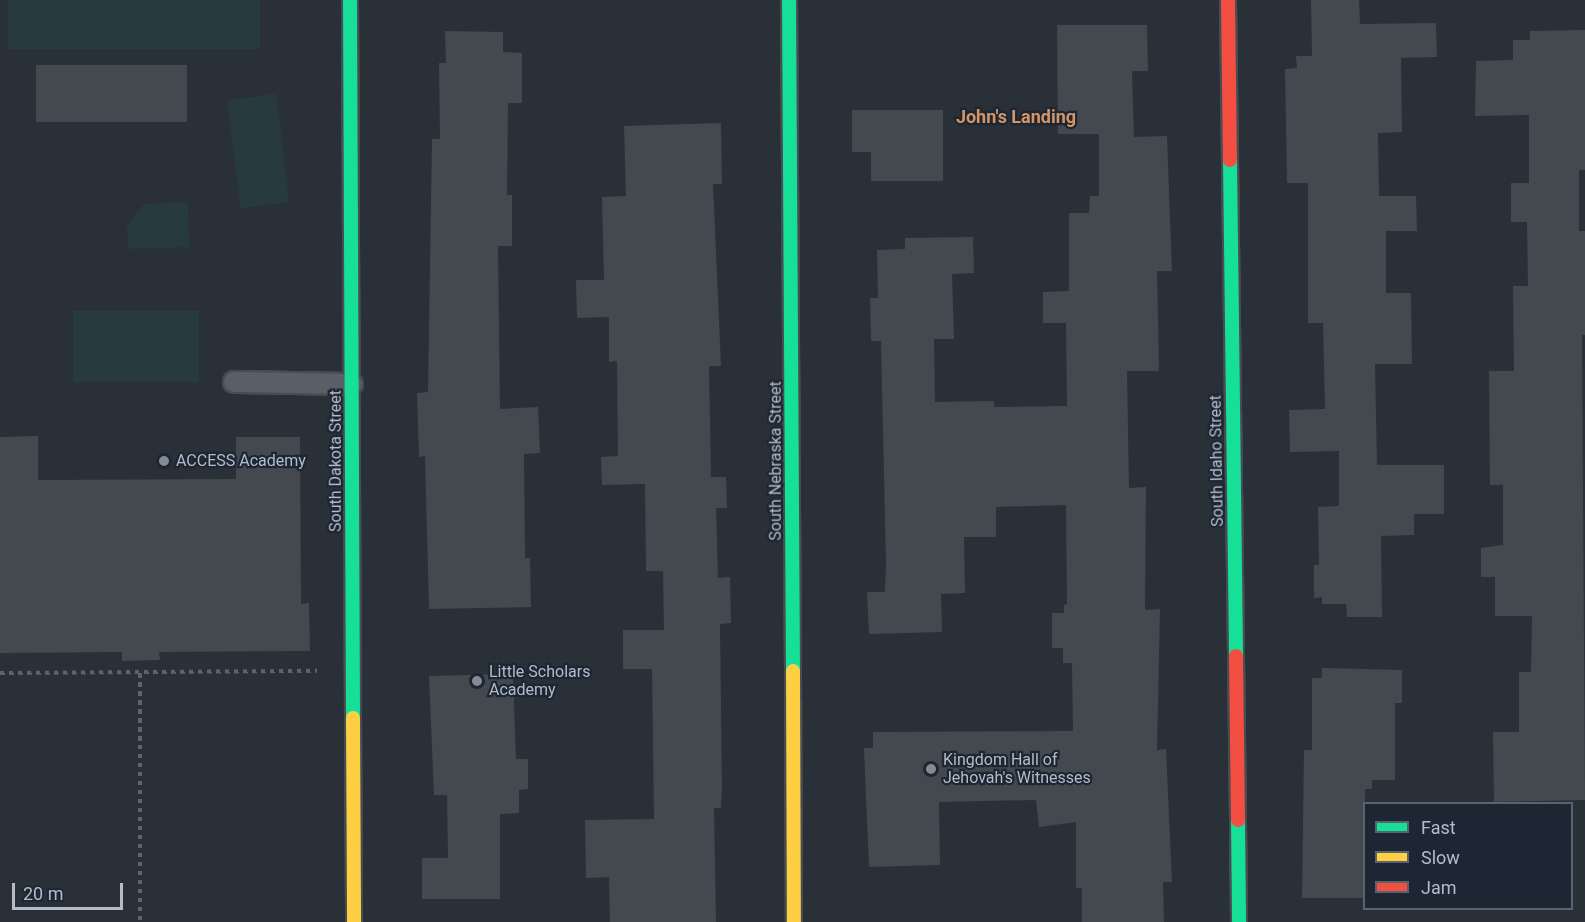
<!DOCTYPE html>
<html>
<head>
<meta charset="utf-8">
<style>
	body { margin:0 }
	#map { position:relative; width:1585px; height:922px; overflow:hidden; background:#2a3038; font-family:Roboto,sans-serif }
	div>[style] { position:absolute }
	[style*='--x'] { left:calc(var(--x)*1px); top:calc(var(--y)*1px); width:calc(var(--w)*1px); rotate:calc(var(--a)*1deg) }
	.green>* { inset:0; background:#273a3e; transform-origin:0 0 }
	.building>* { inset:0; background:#444950; transform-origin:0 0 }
	.path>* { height:4px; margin-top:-2px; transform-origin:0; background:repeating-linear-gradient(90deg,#5d636a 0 4.5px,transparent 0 9px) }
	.roads { filter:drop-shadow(2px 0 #484c53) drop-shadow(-2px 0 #484c53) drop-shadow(0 2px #484c53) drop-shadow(0 -2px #484c53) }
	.lane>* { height:20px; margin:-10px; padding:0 10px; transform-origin:10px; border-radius:10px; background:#5a5e66 }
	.fast>* { height:14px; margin:-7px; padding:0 7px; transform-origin:7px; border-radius:7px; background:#16e098 }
	.slow>* { height:14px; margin:-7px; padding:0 7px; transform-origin:7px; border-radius:7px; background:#ffcf43 }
	.jam>* { height:14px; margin:-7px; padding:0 7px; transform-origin:7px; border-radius:7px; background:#f24e42 }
	.dots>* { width:16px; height:16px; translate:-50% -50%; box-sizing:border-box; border:3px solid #1d2633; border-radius:50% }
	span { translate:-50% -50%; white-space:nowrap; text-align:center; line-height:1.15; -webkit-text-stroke:4.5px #1d2633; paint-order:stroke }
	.poi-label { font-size:16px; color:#b4bcc9 }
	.left { translate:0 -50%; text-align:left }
	.street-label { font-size:16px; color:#b4bcc9 }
	.neighbourhood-label { font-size:18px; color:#d59563; font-weight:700 }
	.legend { position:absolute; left:1363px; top:802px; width:210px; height:108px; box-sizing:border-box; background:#1d2633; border:2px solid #59626f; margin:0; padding:8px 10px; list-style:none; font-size:18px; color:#b4bcc9 }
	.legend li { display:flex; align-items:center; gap:12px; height:30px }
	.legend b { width:30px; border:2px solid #59626f }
	.scale { position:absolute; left:12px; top:883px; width:111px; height:27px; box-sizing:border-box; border:3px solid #b4bcc9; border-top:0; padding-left:8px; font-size:18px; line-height:21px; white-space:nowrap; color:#b4bcc9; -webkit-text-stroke:4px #1d2633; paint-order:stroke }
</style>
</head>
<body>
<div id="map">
	<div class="green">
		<div style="left:8px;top:0;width:252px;height:49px"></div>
		<div style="left:276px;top:94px;width:109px;height:49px;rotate:83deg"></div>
		<div style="clip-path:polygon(188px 202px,189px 247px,128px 249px,127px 225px,144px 204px)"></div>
		<div style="left:73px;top:311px;width:126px;height:71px"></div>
	</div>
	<div class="building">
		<div style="clip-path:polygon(1311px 0,1359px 0,1360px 24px,1436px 23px,1437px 57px,1401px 58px,1402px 132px,1378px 133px,1379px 196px,1416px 196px,1417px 231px,1386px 231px,1386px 293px,1411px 293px,1412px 364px,1375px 364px,1377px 465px,1444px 465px,1444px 514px,1414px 514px,1414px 535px,1381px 536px,1382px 617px,1347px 617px,1346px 604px,1322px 604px,1322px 597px,1314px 598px,1314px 565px,1319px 565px,1318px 507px,1339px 506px,1339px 451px,1290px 452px,1289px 410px,1325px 409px,1323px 323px,1308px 323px,1308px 183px,1287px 183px,1285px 69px,1297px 68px,1296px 56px,1312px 56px)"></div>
		<div style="clip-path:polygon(1057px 25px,1147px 25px,1148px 71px,1132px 71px,1134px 137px,1167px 136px,1172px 271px,1157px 271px,1159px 371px,1127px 371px,1129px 488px,1146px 487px,1145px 610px,1160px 609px,1157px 750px,1166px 749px,1172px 882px,1163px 882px,1164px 922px,1082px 922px,1082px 888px,1076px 888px,1076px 822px,1039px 827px,1036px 800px,939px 802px,940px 865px,869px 867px,864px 748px,873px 748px,873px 732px,1073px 731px,1072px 663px,1063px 663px,1063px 648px,1052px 648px,1052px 613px,1064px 613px,1064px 605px,1067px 604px,1066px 505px,996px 507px,996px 537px,964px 537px,965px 593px,941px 594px,942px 632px,869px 634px,867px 592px,885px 592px,886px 564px,881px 341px,871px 341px,870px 298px,878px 298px,877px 250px,905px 249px,905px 238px,973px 237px,974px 273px,952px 274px,954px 339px,934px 339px,935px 402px,994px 401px,994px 407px,1067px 406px,1066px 323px,1043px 323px,1043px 292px,1069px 291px,1069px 213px,1089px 213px,1090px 196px,1099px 196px,1099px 134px,1058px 134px)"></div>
		<div style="clip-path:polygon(1585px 30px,1585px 170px,1579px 170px,1579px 231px,1585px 231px,1585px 335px,1582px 335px,1585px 800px,1494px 802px,1493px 732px,1519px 732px,1519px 672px,1531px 672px,1532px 616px,1495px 616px,1495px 577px,1481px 577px,1481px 548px,1503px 545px,1503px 485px,1490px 485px,1489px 371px,1514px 371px,1513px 286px,1528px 286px,1527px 222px,1511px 222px,1511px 183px,1529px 183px,1529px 115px,1475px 116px,1476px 61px,1513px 60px,1513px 40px,1530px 40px,1530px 31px)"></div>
		<div style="clip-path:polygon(445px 31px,503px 32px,503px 52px,522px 53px,522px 103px,508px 103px,507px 195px,512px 195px,512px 246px,498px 246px,500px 409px,538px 407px,540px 453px,524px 454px,525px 558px,530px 558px,531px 607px,429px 609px,425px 456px,419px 457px,417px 393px,428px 392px,432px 139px,440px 139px,439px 63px,446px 63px)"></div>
		<div style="left:36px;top:65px;width:151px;height:57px"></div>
		<div style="clip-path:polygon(852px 110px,943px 110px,943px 181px,871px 181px,871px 152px,852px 152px)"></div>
		<div style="clip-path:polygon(721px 123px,722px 184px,713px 184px,721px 366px,709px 366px,711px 477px,726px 477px,727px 508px,716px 508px,718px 578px,730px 577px,731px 623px,720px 624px,722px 787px,721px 808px,714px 808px,716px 922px,610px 922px,609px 877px,586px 878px,585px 820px,654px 819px,652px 669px,623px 669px,623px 630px,664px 630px,663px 571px,646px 571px,645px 484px,602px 485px,601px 457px,618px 456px,617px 361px,609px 362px,609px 317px,577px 318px,576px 280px,604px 280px,602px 197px,626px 196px,624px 126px)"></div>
		<div style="clip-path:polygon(38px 436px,38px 480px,236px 479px,236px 437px,300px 437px,301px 604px,309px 603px,310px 651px,159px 652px,160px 660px,122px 661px,122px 652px,0 653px,0 437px)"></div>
		<div style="clip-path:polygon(1322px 668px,1402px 670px,1402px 703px,1395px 703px,1395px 780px,1372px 780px,1372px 789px,1365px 789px,1365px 898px,1302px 898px,1304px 750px,1312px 750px,1312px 678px,1322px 678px)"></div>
		<div style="clip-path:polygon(513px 674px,516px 759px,528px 759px,528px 789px,519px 790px,519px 813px,500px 814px,500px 899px,422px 899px,422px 858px,448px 858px,447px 795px,434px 795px,429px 676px)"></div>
	</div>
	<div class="path">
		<div style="--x:0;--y:673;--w:317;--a:-0.4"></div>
		<div style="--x:140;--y:673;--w:249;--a:90"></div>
	</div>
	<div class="roads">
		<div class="lane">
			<div style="--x:234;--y:382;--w:118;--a:1"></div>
		</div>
		<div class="fast">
			<div style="--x:350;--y:0;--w:718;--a:89.76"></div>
			<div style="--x:789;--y:0;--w:671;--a:89.66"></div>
			<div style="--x:1230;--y:160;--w:496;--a:89.3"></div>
			<div style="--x:1238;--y:820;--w:102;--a:89.4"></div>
		</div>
		<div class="slow">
			<div style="--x:793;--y:671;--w:251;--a:89.8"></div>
			<div style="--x:353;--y:718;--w:204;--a:89.7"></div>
		</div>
		<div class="jam">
			<div style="--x:1228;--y:0;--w:160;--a:89.3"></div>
			<div style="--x:1236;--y:656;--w:164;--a:89.3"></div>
		</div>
	</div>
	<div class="dots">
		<div style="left:164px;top:461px;background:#848b96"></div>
		<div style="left:477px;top:681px;background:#848b96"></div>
		<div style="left:931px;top:769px;background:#848b96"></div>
	</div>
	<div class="poi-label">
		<span class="left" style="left:176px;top:461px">ACCESS Academy</span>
		<span class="left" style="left:489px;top:681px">Little Scholars<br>Academy</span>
		<span class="left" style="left:943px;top:769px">Kingdom Hall of<br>Jehovah's Witnesses</span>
	</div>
	<div class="street-label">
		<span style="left:336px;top:461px;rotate:-90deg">South Dakota Street</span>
		<span style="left:776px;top:461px;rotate:-90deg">South Nebraska Street</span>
		<span style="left:1217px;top:461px;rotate:-91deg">South Idaho Street</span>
	</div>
	<div class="neighbourhood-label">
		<span style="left:1016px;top:117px">John's Landing</span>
	</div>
	<ul class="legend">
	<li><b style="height:8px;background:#16e098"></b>Fast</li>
	<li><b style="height:8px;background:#ffcf43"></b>Slow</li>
	<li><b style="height:8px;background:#f24e42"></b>Jam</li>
	</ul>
	<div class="scale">20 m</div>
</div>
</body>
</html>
